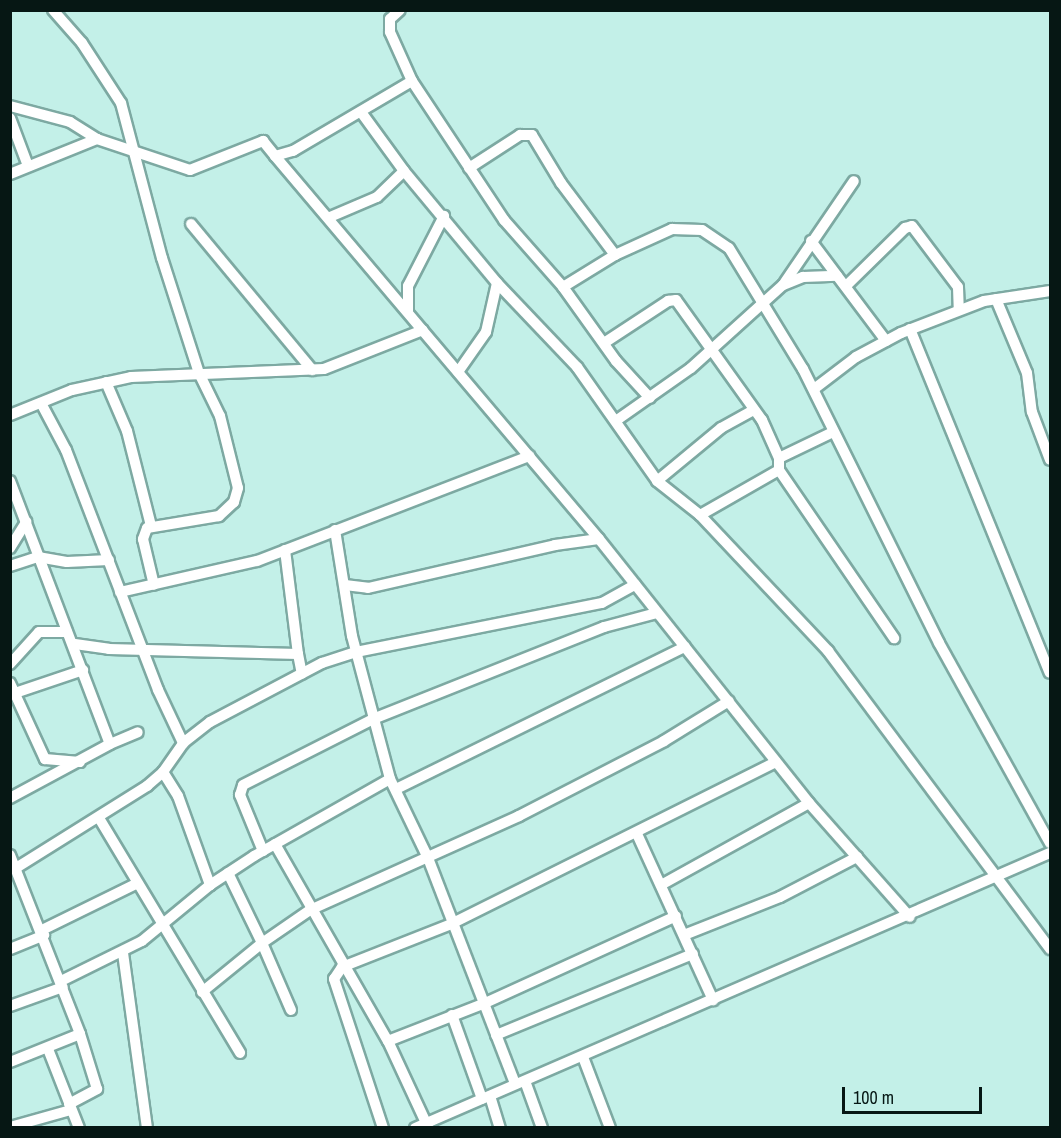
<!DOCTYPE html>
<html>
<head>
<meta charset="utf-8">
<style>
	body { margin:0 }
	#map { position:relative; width:1061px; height:1138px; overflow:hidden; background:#c3f0e8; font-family:"Archivo Narrow",sans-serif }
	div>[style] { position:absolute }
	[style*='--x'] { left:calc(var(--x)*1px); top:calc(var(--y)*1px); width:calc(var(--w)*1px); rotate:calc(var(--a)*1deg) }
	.roads { filter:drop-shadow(2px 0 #7da9a2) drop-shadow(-2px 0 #7da9a2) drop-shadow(0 2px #7da9a2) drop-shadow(0 -2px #7da9a2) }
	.minor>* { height:10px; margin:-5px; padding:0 5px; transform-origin:5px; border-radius:5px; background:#fff }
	span { translate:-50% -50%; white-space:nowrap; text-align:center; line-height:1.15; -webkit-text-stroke:4.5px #c3f0e8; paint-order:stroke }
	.frame { position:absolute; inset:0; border:12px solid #061714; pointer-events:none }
	.scale { position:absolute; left:842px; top:1087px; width:140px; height:27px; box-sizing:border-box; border:3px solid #061714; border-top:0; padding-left:8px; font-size:18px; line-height:21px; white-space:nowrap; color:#061714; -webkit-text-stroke:4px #c3f0e8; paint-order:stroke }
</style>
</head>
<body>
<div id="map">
	<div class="roads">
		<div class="minor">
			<div style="--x:53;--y:10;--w:44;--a:48.7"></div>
			<div style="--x:82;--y:43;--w:72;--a:57"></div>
			<div style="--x:121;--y:103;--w:160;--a:75.2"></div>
			<div style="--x:162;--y:258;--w:121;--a:72.2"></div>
			<div style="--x:199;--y:373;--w:48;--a:64"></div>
			<div style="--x:220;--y:416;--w:74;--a:76"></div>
			<div style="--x:238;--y:488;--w:15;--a:106"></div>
			<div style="--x:234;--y:502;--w:21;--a:137"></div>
			<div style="--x:219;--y:516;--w:73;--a:170.5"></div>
			<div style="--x:147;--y:528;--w:12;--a:110"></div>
			<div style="--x:143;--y:539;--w:47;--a:76.6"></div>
			<div style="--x:412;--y:81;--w:167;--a:56.5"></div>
			<div style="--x:504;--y:220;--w:89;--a:48.6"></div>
			<div style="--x:563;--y:287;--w:91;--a:54.4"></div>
			<div style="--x:616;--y:361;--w:50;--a:47.4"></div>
			<div style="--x:10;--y:106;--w:62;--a:14.9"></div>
			<div style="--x:70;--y:122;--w:32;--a:32"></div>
			<div style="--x:361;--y:112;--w:73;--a:53.9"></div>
			<div style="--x:404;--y:171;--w:146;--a:50.3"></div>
			<div style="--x:497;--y:283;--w:116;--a:46.4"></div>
			<div style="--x:577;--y:367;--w:139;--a:54.9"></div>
			<div style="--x:657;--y:481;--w:55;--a:38.3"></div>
			<div style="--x:700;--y:515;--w:187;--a:46.7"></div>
			<div style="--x:828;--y:651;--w:372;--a:53.3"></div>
			<div style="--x:10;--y:118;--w:51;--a:69.4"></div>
			<div style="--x:275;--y:156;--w:502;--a:49.77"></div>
			<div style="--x:599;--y:539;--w:337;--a:51.5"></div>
			<div style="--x:809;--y:803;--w:152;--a:48.5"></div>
			<div style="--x:469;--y:168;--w:61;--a:-32.9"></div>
			<div style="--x:520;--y:135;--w:12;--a:0"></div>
			<div style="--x:532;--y:135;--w:56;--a:58.9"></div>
			<div style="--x:561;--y:183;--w:90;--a:53.1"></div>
			<div style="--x:10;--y:174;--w:94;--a:-21.9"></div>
			<div style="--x:97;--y:139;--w:98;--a:18.4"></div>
			<div style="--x:190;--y:170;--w:79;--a:-21.7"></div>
			<div style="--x:263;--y:141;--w:19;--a:51"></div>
			<div style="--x:275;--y:156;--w:19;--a:-16"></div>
			<div style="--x:293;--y:151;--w:138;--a:-30.5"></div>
			<div style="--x:412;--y:81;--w:54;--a:-114.2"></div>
			<div style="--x:390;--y:32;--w:13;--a:-90"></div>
			<div style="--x:390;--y:19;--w:13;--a:-42"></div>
			<div style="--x:330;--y:217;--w:51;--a:-23.1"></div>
			<div style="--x:377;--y:197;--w:37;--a:-44"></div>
			<div style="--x:191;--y:224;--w:190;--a:50.3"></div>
			<div style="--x:811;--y:241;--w:125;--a:53.1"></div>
			<div style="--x:785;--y:282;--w:122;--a:-55.7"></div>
			<div style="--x:846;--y:286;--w:83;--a:-44.5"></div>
			<div style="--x:905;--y:228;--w:7;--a:-16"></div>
			<div style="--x:912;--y:226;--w:76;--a:53"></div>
			<div style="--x:958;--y:287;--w:23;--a:88"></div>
			<div style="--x:563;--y:287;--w:61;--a:-31.6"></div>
			<div style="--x:615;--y:255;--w:63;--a:-24.5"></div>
			<div style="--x:672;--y:229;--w:30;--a:2"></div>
			<div style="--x:702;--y:230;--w:32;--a:34"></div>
			<div style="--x:729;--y:248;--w:142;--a:58.6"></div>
			<div style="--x:803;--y:369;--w:306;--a:63.6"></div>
			<div style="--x:939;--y:643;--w:229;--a:61"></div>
			<div style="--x:996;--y:299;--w:80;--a:67.3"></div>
			<div style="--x:1027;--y:373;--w:39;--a:83"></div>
			<div style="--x:1032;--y:412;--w:51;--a:69.4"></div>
			<div style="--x:408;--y:312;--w:26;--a:-90"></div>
			<div style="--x:408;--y:286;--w:79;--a:-62.8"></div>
			<div style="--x:910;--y:329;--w:371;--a:67.9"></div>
			<div style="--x:604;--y:343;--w:77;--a:-33.3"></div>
			<div style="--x:668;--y:301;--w:8;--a:-7"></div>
			<div style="--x:676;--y:300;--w:148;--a:54.4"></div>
			<div style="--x:762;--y:420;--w:42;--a:65.9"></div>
			<div style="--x:779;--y:458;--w:12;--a:90"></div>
			<div style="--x:779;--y:470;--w:91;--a:150.3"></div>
			<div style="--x:458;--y:372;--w:49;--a:-55"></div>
			<div style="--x:486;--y:332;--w:50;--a:-77.3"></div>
			<div style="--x:106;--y:382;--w:53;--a:66.8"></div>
			<div style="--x:127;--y:431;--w:98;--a:75.8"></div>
			<div style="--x:814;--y:389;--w:53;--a:-37.3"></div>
			<div style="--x:856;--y:357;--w:51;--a:-28.1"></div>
			<div style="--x:901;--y:333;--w:89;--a:-21.1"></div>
			<div style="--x:984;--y:301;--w:67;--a:-8.6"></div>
			<div style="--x:41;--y:403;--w:53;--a:62"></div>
			<div style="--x:66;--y:450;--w:257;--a:69"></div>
			<div style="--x:158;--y:690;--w:59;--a:64.7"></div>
			<div style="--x:10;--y:415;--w:67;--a:-22"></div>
			<div style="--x:72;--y:390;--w:60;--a:-12.4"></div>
			<div style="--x:131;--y:377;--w:193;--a:-2.4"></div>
			<div style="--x:324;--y:369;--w:106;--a:-21.5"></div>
			<div style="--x:617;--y:420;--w:90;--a:-35.1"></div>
			<div style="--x:691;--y:368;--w:124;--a:-42.1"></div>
			<div style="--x:783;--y:285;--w:22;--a:-22"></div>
			<div style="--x:803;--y:277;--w:34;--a:-2"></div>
			<div style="--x:779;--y:458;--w:60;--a:-25.7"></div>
			<div style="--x:779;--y:470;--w:204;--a:55.6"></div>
			<div style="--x:10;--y:481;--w:281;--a:69.2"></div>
			<div style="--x:110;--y:744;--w:114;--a:151.6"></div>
			<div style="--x:657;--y:481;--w:83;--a:-39.6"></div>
			<div style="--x:721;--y:428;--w:37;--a:-29"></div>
			<div style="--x:335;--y:530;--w:107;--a:80.9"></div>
			<div style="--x:352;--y:636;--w:148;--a:75.1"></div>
			<div style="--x:390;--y:779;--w:88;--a:64.3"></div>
			<div style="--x:428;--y:858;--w:242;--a:68.9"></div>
			<div style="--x:10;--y:548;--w:31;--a:-58"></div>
			<div style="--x:285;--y:550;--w:105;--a:82.9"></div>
			<div style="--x:10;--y:566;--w:29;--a:-18"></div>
			<div style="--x:38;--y:557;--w:29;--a:10"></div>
			<div style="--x:67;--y:562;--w:42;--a:-2.7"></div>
			<div style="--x:345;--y:585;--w:23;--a:7"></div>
			<div style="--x:368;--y:588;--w:192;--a:-12.9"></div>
			<div style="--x:555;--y:545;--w:44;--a:-7.8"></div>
			<div style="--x:120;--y:592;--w:140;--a:-12.8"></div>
			<div style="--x:257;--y:561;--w:292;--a:-21.1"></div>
			<div style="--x:75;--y:644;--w:34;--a:8"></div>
			<div style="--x:109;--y:649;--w:189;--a:1.5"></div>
			<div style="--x:298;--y:654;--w:20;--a:79"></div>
			<div style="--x:10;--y:664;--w:43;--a:-47.8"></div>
			<div style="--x:39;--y:632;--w:28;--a:0"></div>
			<div style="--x:10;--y:683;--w:84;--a:65.3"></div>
			<div style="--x:45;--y:759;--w:35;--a:5"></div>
			<div style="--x:15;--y:693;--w:72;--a:-18.7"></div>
			<div style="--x:110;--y:744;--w:30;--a:-23"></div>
			<div style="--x:163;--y:772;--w:28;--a:58"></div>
			<div style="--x:178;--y:796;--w:95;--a:70.2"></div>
			<div style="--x:396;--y:789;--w:322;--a:-26.2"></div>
			<div style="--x:99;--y:818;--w:274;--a:59"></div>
			<div style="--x:637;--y:834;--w:183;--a:65.4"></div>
			<div style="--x:275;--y:844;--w:227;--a:60.2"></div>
			<div style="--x:388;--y:1041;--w:95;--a:65.1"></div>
			<div style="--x:263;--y:851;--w:61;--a:-112.3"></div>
			<div style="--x:240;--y:795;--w:10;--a:-73"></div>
			<div style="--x:243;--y:785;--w:146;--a:-26.9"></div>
			<div style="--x:373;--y:719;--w:249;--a:-21.7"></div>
			<div style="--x:604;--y:627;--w:55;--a:-14.8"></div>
			<div style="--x:10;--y:855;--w:192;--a:68.6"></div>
			<div style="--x:80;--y:1034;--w:75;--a:158.2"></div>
			<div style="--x:16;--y:868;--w:155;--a:-32"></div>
			<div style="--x:147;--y:786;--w:21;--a:-41"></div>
			<div style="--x:163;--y:772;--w:35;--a:-55"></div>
			<div style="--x:183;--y:743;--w:34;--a:-38"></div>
			<div style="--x:210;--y:722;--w:127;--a:-27.8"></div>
			<div style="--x:322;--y:663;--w:36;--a:-18"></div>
			<div style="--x:356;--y:652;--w:251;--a:-11.3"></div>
			<div style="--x:602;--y:603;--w:38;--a:-29"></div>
			<div style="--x:228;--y:873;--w:78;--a:64.1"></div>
			<div style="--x:262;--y:943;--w:58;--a:-34.5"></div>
			<div style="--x:310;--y:910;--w:229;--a:-24.2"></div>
			<div style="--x:519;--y:816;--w:163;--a:-27.3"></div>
			<div style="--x:664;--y:741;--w:76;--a:-31.6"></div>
			<div style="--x:661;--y:885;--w:169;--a:-29"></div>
			<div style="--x:42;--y:930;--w:105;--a:-26.1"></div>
			<div style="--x:684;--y:935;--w:103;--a:-21.6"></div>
			<div style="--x:780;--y:897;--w:87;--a:-27.5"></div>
			<div style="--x:10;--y:949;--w:37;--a:-22"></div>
			<div style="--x:123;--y:953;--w:177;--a:82.2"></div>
			<div style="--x:61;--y:981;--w:90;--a:-26.3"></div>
			<div style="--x:142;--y:941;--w:88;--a:-39.5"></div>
			<div style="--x:210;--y:885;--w:53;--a:-33.4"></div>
			<div style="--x:254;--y:856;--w:156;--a:-29.5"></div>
			<div style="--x:202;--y:992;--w:77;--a:-39.2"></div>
			<div style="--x:262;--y:943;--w:73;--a:66.6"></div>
			<div style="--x:10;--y:1006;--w:56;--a:-19.7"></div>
			<div style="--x:452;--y:1015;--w:89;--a:70.3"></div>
			<div style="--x:496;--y:1035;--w:213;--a:-22.4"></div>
			<div style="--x:388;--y:1041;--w:102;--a:-21.3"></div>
			<div style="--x:483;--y:1004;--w:212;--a:-24.5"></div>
			<div style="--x:48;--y:1049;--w:85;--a:68.6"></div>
			<div style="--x:583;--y:1057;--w:76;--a:69.2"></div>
			<div style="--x:525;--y:1081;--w:50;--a:70.1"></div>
			<div style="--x:490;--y:1096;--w:34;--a:73"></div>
			<div style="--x:69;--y:1104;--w:32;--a:-28"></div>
			<div style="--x:97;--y:1089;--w:58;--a:-107.2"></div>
			<div style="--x:10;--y:1127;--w:63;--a:-15.6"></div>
			<div style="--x:383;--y:1128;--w:157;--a:-108.2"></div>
			<div style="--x:334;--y:979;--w:14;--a:-56"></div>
			<div style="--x:342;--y:967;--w:117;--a:-21.5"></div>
			<div style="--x:451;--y:924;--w:363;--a:-26.5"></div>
			<div style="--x:415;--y:1128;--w:692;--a:-23.42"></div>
		</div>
	</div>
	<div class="frame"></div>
	<div class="scale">100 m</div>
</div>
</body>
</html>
